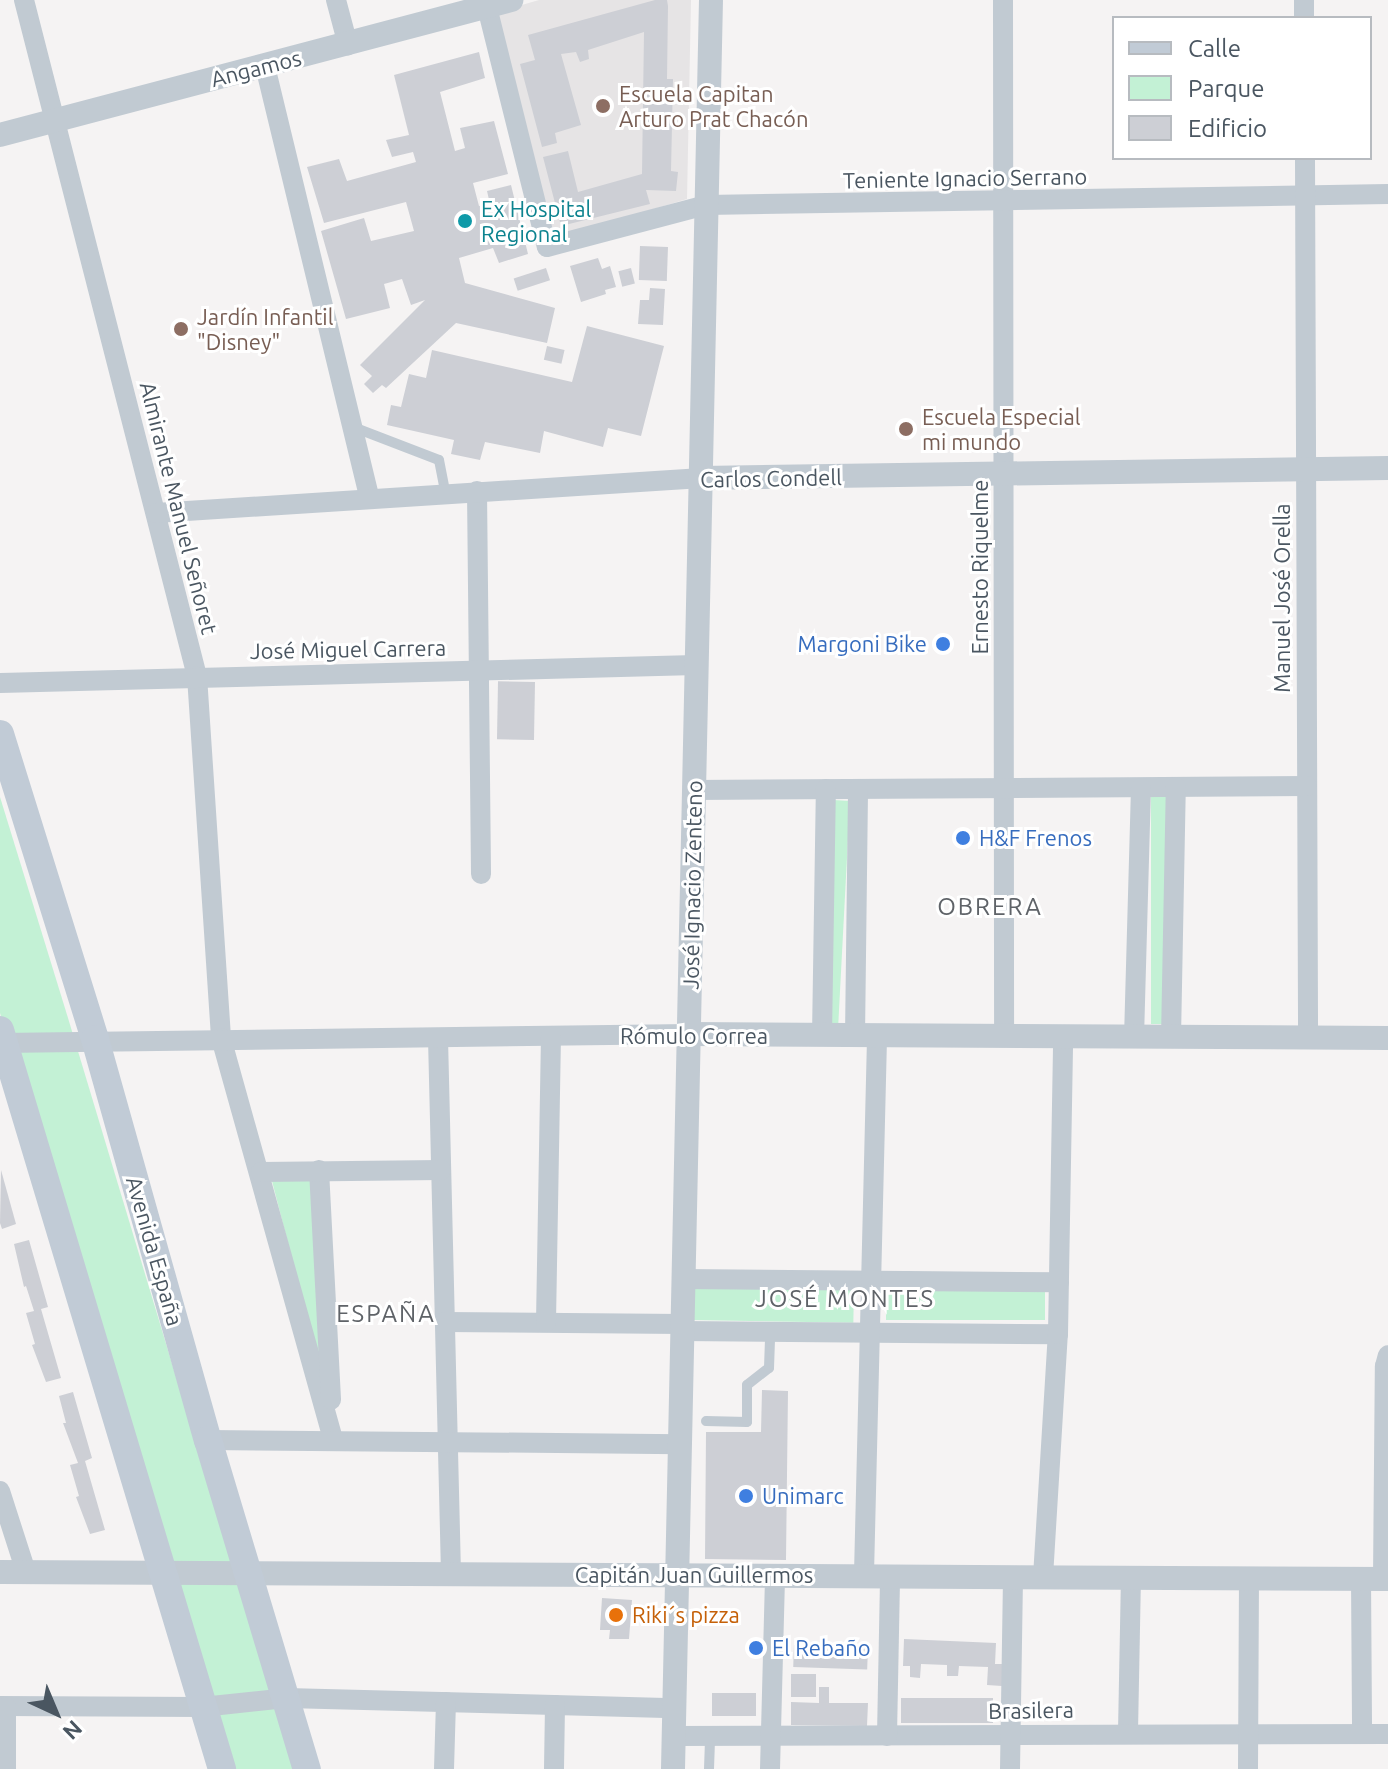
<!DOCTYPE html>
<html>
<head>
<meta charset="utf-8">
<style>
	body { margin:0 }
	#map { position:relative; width:1388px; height:1769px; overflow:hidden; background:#f5f3f3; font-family:Ubuntu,sans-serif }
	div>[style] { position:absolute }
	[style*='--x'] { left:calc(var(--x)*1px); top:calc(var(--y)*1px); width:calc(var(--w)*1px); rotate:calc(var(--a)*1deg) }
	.education>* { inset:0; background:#e6e4e5 }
	.green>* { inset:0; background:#c3f1d5; transform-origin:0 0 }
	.building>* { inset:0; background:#cdcfd5; transform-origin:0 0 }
	.service>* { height:10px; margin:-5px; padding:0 5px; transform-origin:5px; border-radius:5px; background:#c1cad2 }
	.minor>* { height:20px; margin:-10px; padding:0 10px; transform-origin:10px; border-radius:10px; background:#c1cad2 }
	.tertiary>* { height:24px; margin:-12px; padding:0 12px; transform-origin:12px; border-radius:12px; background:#c1cad2 }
	.secondary>* { height:28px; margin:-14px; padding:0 14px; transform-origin:14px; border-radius:14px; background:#c1cbd6 }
	.dots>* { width:22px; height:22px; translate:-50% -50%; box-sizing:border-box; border:4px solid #fff; border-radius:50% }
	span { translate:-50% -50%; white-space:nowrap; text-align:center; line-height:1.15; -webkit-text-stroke:6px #fff; paint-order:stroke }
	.street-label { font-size:22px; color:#4a5661 }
	.education-label { font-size:22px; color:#785e54 }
	.left { translate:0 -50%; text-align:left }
	.culture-label { font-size:22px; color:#0d838f }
	.shop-label { font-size:22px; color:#366cbe }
	.right { translate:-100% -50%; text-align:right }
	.food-label { font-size:22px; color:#c56008 }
	.neighbourhood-label { font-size:24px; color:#5f6368; letter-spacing:2px }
	.legend { position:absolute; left:1112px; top:16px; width:260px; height:144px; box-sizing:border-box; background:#fff; border:2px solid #b7bbc0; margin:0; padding:10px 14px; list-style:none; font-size:24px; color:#4a5661 }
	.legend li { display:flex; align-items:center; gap:16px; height:40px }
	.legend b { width:40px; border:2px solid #b7bbc0 }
	.north { position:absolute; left:16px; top:1673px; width:80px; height:80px; -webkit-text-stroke:6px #fff; paint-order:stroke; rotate:136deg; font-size:22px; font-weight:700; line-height:32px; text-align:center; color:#4a5661 }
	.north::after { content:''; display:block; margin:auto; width:28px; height:36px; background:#4a5661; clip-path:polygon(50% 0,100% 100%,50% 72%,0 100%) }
</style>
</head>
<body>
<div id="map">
	<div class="education">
		<div style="clip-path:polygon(539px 0,691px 0,687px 199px,551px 240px,494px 13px)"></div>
	</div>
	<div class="green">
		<div style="clip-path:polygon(0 797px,68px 1018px,294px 1769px,228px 1769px,105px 1370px,0 1013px)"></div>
		<div style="left:1151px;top:797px;width:18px;height:227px"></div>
		<div style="left:833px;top:800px;width:17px;height:227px;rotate:3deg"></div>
		<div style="clip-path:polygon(312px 1179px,321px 1371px,272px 1181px)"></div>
		<div style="left:693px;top:1284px;width:161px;height:36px;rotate:1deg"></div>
		<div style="left:886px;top:1289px;width:159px;height:31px"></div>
	</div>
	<div class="building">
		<div style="clip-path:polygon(655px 0,667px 0,668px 6px,667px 79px,673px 79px,671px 171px,678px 172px,676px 191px,646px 190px,650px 204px,561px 226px,543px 157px,568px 151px,578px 192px,642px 174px,644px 32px,588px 50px,589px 59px,580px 62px,576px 52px,561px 54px,581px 125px,555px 133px,557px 143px,542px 147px,520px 64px,535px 60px,528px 35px)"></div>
		<div style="clip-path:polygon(479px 52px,485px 78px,440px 92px,455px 151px,465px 148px,460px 128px,494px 121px,508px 174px,473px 183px,479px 206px,490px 204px,487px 191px,511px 185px,528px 254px,499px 263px,493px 248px,459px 258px,465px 283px,555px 308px,547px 343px,456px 323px,386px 388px,382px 385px,373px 393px,364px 384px,372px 376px,360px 365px,425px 300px,411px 305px,402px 279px,384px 284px,390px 308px,346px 319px,321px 231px,364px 218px,371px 241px,414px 231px,406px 202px,324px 223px,307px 167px,339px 159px,347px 181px,416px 162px,413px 152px,392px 157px,386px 140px,409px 135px,394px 75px)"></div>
		<div style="left:640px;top:246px;width:28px;height:34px;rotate:2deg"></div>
		<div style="clip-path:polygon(598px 258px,602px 269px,610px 266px,616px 287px,605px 290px,606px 294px,581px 302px,570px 266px)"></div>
		<div style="left:546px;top:268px;width:13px;height:34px;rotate:72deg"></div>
		<div style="left:631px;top:268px;width:16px;height:13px;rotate:76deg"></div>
		<div style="clip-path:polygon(650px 288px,665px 289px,663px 325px,638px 324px,640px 300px,649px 300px)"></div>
		<div style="clip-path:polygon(587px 326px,664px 346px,641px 436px,608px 428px,603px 447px,544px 431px,540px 453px,485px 442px,480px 460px,451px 454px,454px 440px,387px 425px,391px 405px,401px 407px,409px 374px,426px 378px,432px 350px,572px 382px)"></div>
		<div style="left:547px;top:346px;width:18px;height:14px;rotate:13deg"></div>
		<div style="left:535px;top:682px;width:58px;height:37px;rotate:91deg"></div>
		<div style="clip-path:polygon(1px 1170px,16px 1224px,2px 1229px,0 1223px)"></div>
		<div style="clip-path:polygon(29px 1240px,48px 1307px,41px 1309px,61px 1378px,46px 1382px,32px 1345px,35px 1344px,26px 1313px,34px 1311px,26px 1286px,24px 1287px,14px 1244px)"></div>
		<div style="clip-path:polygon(762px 1390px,788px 1391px,786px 1560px,705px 1559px,706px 1432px,761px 1432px)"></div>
		<div style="clip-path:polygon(73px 1392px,92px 1458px,85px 1461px,105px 1530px,90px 1534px,76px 1497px,79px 1496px,70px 1465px,78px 1463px,63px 1423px,66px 1423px,59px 1396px)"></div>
		<div style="clip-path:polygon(602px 1598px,632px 1600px,629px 1639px,609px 1639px,610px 1630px,600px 1630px)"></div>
		<div style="clip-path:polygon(904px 1639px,996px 1643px,995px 1664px,1003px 1664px,1002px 1686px,987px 1685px,988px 1667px,959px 1666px,958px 1676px,947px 1676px,947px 1665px,921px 1664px,920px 1678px,910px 1677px,910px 1666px,903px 1666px)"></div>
		<div style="left:794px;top:1645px;width:74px;height:22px;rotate:2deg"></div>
		<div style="left:791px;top:1674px;width:25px;height:23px"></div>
		<div style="clip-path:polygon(819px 1687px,829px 1687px,829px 1703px,868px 1703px,867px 1726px,791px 1725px,791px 1702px,819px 1703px)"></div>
		<div style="left:712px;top:1693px;width:44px;height:23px"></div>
		<div style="left:901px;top:1698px;width:92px;height:25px"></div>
	</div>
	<div class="service">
		<div style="--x:353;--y:427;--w:92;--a:21"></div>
		<div style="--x:439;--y:460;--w:33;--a:79"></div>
		<div style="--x:706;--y:1421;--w:41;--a:1.4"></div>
		<div style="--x:747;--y:1422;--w:37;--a:-90"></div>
		<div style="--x:747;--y:1385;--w:28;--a:-38"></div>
		<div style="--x:769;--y:1368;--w:35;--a:-88"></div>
		<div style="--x:709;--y:1769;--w:33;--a:-88"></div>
	</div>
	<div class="minor">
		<div style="--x:24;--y:0;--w:698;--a:75.65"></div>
		<div style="--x:197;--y:676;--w:363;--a:86.2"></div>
		<div style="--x:221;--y:1038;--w:417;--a:74.4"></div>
		<div style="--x:336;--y:0;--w:47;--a:75.1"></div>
		<div style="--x:1003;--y:0;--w:1037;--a:89.94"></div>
		<div style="--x:1304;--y:0;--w:18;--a:90"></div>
		<div style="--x:487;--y:7;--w:247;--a:76"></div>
		<div style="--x:547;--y:247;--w:164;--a:-14.8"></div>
		<div style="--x:706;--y:205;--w:682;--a:-0.92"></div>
		<div style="--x:265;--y:66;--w:443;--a:76.4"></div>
		<div style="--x:1305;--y:158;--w:880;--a:89.8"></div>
		<div style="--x:477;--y:491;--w:383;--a:89.4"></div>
		<div style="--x:156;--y:513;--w:547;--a:-3.67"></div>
		<div style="--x:0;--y:683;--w:696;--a:-1.48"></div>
		<div style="--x:694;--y:790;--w:613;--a:-0.37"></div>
		<div style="--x:822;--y:1036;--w:247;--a:-89.1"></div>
		<div style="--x:855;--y:1037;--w:248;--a:-89.3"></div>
		<div style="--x:438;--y:1038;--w:537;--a:88.61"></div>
		<div style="--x:1134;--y:1038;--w:250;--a:-88.4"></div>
		<div style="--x:1171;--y:1038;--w:251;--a:-88.9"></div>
		<div style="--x:0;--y:1043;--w:690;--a:-0.75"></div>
		<div style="--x:319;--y:1170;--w:230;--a:87"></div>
		<div style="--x:261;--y:1172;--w:180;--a:-0.6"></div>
		<div style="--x:683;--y:1279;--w:376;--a:0.5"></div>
		<div style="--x:445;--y:1322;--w:237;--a:0.5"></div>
		<div style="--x:546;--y:1322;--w:286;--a:-89"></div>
		<div style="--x:682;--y:1331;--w:376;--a:0.5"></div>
		<div style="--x:208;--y:1440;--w:473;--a:0.5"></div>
		<div style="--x:0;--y:1491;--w:85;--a:72.2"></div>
		<div style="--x:864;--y:1574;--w:537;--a:-88.61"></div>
		<div style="--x:1043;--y:1577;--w:243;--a:-86.5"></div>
		<div style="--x:1058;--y:1334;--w:297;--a:-89"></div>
		<div style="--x:1361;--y:1578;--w:156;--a:89.6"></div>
		<div style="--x:1383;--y:1578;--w:212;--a:-89.5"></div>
		<div style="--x:1385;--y:1366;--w:11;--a:-75"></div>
		<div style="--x:0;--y:1706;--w:202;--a:0.3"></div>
		<div style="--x:202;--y:1707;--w:84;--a:-6.1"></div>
		<div style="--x:286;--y:1698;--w:389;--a:1.5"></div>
		<div style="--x:6;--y:1707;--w:62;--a:90"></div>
		<div style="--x:1128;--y:1732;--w:156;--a:-88.9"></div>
		<div style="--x:674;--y:1736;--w:714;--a:-0.16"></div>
		<div style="--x:887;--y:1736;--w:161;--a:-88.9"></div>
		<div style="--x:444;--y:1769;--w:67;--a:-88.3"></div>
		<div style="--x:554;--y:1769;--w:64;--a:-89.1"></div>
		<div style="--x:770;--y:1769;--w:193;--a:-88.5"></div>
		<div style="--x:1010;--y:1769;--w:193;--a:-89.1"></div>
		<div style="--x:1248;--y:1769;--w:192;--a:-89.7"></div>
	</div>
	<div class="tertiary">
		<div style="--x:0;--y:135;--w:529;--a:-14.8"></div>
		<div style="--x:702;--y:478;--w:686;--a:-0.84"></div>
		<div style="--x:690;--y:1034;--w:698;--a:0.33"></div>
		<div style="--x:0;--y:1572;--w:1388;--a:0.29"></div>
		<div style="--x:673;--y:1769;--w:1769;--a:-88.77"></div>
	</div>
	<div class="secondary">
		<div style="--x:0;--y:734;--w:319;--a:72.7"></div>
		<div style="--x:95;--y:1039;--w:417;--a:74.3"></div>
		<div style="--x:208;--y:1440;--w:344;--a:73.3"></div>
		<div style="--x:0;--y:1030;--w:772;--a:73.28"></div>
	</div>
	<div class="dots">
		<div style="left:603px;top:106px;background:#8d6e63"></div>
		<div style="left:465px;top:221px;background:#0f9aa8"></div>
		<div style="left:181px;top:329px;background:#8d6e63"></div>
		<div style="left:906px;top:429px;background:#8d6e63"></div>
		<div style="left:943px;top:644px;background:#3f7fe0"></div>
		<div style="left:963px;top:838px;background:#3f7fe0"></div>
		<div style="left:746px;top:1496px;background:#3f7fe0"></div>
		<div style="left:616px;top:1615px;background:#e8710a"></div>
		<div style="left:756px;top:1648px;background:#3f7fe0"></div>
	</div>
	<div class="street-label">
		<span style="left:256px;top:68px;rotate:-14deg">Angamos</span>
		<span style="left:965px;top:178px;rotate:-1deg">Teniente Ignacio Serrano</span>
		<span style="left:771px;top:478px;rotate:-1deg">Carlos Condell</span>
		<span style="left:179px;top:508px;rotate:76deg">Almirante Manuel Señoret</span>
		<span style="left:980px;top:567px;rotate:-90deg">Ernesto Riquelme</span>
		<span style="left:1282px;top:598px;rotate:-90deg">Manuel José Orella</span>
		<span style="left:348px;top:649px;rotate:-1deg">José Miguel Carrera</span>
		<span style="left:692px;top:885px;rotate:-89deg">José Ignacio Zenteno</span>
		<span style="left:694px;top:1036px">Rómulo Correa</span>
		<span style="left:155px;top:1251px;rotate:74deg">Avenida España</span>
		<span style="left:694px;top:1575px">Capitán Juan Guillermos</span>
		<span style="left:1031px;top:1710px;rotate:-1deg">Brasilera</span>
	</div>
	<div class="education-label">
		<span class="left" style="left:619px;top:106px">Escuela Capitan<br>Arturo Prat Chacón</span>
		<span class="left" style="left:197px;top:329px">Jardín Infantil<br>"Disney"</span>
		<span class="left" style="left:922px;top:429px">Escuela Especial<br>mi mundo</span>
	</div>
	<div class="culture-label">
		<span class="left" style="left:481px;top:221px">Ex Hospital<br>Regional</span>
	</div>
	<div class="shop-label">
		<span class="right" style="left:927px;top:644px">Margoni Bike</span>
		<span class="left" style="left:979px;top:838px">H&amp;F Frenos</span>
		<span class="left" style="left:762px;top:1496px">Unimarc</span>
		<span class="left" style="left:772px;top:1648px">El Rebaño</span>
	</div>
	<div class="food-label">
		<span class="left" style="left:632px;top:1615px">Riki´s pizza</span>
	</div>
	<div class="neighbourhood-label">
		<span style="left:990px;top:907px">OBRERA</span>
		<span style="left:845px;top:1299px">JOSÉ MONTES</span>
		<span style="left:386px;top:1314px">ESPAÑA</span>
	</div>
	<ul class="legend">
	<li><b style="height:10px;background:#c1cbd6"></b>Calle</li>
	<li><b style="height:22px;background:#c3f1d5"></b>Parque</li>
	<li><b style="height:22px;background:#cdcfd5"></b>Edificio</li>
	</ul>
	<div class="north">N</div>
</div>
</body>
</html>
